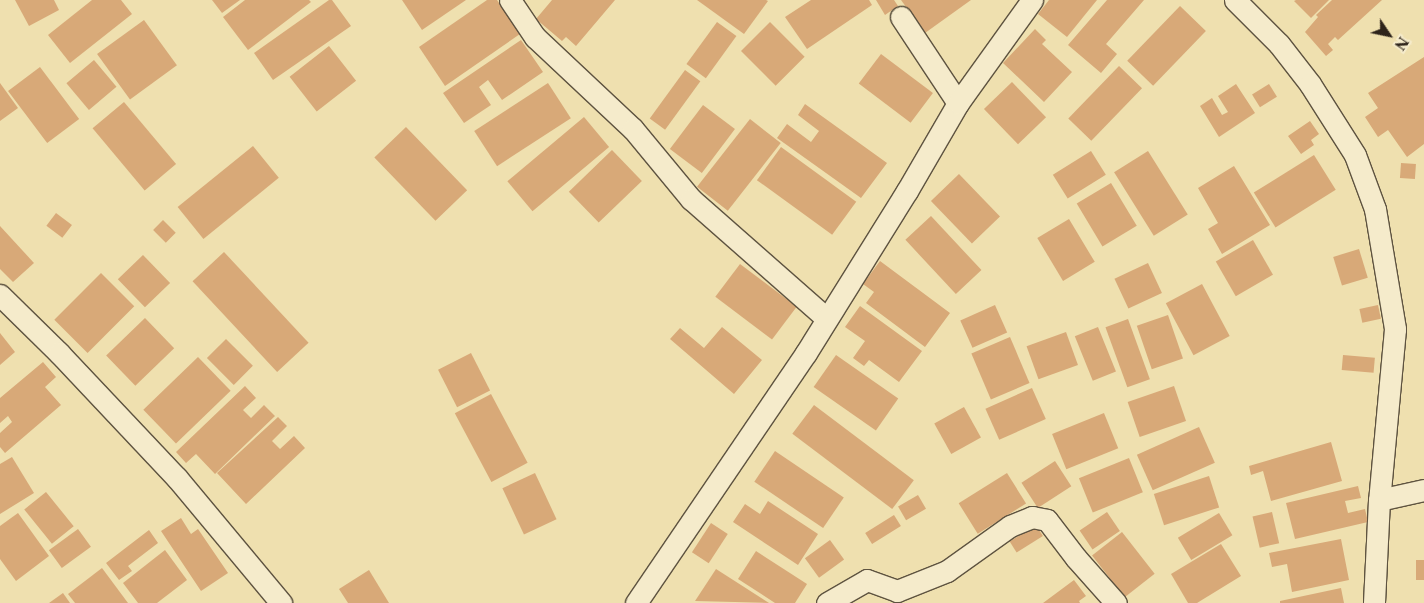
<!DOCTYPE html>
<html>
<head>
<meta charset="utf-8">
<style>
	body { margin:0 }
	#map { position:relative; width:1424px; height:603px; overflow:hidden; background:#efe0af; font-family:"Libre Caslon Text",serif }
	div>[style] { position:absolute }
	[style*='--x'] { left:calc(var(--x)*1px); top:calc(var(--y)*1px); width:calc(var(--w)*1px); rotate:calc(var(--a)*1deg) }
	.building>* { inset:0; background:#d8a978; transform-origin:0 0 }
	.roads { filter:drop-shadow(1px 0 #5e5340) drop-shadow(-1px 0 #5e5340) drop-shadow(0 1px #5e5340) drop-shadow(0 -1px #5e5340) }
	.street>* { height:21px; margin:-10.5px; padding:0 10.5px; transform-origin:10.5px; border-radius:10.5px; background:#f5ebcb }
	span { translate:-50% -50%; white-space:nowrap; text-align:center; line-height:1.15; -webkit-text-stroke:4px #f5ebcb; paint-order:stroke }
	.north { position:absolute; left:1364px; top:10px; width:50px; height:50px; -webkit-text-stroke:4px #f5ebcb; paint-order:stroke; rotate:124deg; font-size:14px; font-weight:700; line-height:20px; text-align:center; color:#2e241b }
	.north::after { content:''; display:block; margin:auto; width:18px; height:22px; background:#2e241b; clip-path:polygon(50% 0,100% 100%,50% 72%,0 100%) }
</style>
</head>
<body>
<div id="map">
	<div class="building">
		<div style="clip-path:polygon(15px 0,54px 0,59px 10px,29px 26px)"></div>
		<div style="clip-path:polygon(92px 0,121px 0,132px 14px,70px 63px,48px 35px)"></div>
		<div style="clip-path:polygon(212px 0,240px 0,222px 13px)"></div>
		<div style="clip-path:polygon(245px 0,309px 0,311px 2px,248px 50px,223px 17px)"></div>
		<div style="clip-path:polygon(329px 0,332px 0,351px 26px,273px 80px,254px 53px)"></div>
		<div style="clip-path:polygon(402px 0,466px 0,422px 30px)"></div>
		<div style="clip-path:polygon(487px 0,497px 0,520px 34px,445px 86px,419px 47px)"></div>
		<div style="clip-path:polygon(552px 0,615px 0,576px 46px,566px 37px,562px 41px,536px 19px)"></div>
		<div style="clip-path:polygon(697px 0,766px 0,768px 1px,744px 34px)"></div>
		<div style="clip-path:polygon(811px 0,869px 0,872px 5px,807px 49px,785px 17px)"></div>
		<div style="clip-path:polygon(876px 0,894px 0,898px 6px,885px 15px)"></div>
		<div style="clip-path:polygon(901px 0,971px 0,925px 33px)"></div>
		<div style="clip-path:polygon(1049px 0,1097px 0,1067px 37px,1038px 14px)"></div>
		<div style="clip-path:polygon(1107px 0,1144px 0,1106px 44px,1117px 54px,1101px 73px,1068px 45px)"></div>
		<div style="clip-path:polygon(1296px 0,1329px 0,1311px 18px,1294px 1px)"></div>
		<div style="clip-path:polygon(1332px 0,1382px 0,1338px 40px,1335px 37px,1328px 44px,1333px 50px,1326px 56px,1305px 32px,1318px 17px,1316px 15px)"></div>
		<div style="left:1180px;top:6px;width:36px;height:76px;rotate:44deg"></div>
		<div style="left:144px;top:20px;width:56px;height:58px;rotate:54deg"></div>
		<div style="left:717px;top:22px;width:24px;height:52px;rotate:36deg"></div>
		<div style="left:770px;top:22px;width:49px;height:41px;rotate:45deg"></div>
		<div style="clip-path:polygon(1035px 29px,1046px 40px,1042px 44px,1072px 72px,1044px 102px,1003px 63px)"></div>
		<div style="clip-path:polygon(521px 40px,543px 72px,502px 100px,488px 80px,479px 87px,491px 105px,464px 123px,443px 93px)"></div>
		<div style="left:329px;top:46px;width:44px;height:50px;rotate:52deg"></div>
		<div style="left:881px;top:54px;width:65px;height:37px;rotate:37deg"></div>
		<div style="clip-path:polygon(1424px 57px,1424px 144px,1407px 157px,1388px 130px,1378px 137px,1365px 117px,1378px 108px,1368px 93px)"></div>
		<div style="left:94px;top:60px;width:35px;height:36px;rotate:50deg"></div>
		<div style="left:1119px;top:66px;width:32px;height:73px;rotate:44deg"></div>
		<div style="left:40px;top:67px;width:65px;height:40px;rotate:53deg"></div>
		<div style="left:685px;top:70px;width:19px;height:60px;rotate:36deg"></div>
		<div style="left:1012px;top:82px;width:49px;height:39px;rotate:46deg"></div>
		<div style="clip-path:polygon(0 83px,18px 108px,0 121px)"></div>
		<div style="left:548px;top:83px;width:42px;height:88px;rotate:57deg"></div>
		<div style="clip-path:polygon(1236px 84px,1255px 113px,1219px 137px,1200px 106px,1212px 98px,1222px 115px,1228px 112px,1218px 96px)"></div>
		<div style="left:1269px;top:84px;width:15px;height:20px;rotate:58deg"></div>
		<div style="left:124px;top:102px;width:81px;height:41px;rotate:50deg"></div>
		<div style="clip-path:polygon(805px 104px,887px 163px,861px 198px,777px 138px,787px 124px,811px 142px,819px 131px,798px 115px)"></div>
		<div style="left:703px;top:105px;width:40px;height:55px;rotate:37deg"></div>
		<div style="left:584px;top:117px;width:39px;height:100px;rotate:50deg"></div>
		<div style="left:750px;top:119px;width:39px;height:86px;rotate:38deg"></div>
		<div style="clip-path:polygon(1310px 121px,1319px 134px,1311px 140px,1314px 145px,1301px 154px,1288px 136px)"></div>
		<div style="left:406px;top:127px;width:88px;height:44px;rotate:46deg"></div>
		<div style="left:253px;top:146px;width:41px;height:97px;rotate:51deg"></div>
		<div style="left:781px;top:147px;width:93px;height:41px;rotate:36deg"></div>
		<div style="left:612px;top:150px;width:43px;height:60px;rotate:46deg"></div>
		<div style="left:1091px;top:151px;width:28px;height:45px;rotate:58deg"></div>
		<div style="left:1148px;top:151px;width:75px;height:40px;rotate:58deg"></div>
		<div style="left:1314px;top:155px;width:41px;height:71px;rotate:58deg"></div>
		<div style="left:1401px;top:163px;width:15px;height:15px;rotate:4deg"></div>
		<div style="clip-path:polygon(1234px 166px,1270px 225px,1222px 254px,1208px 229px,1218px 223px,1198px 188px)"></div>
		<div style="left:959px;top:174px;width:59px;height:39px;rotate:46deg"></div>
		<div style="left:1111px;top:183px;width:50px;height:40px;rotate:59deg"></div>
		<div style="left:56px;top:213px;width:20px;height:16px;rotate:37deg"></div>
		<div style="left:931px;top:216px;width:74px;height:35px;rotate:47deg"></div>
		<div style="left:1069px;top:219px;width:50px;height:37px;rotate:59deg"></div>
		<div style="left:163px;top:220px;width:18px;height:14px;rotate:45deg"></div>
		<div style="clip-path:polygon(0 226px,34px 263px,13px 282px,0 269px)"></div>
		<div style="left:1253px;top:240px;width:40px;height:43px;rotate:60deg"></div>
		<div style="left:1359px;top:249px;width:30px;height:27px;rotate:73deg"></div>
		<div style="left:224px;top:252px;width:124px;height:43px;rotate:47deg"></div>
		<div style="left:143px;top:255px;width:39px;height:35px;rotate:46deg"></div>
		<div style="clip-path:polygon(880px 261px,950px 313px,925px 347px,866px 303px,874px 292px,863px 284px)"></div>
		<div style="left:1148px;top:263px;width:33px;height:37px;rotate:65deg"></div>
		<div style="left:740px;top:264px;width:71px;height:41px;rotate:37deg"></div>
		<div style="left:101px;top:273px;width:47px;height:66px;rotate:45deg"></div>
		<div style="left:1202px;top:284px;width:59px;height:41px;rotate:62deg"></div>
		<div style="left:995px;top:305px;width:30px;height:38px;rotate:66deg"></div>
		<div style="left:1378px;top:305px;width:14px;height:19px;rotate:78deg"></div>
		<div style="clip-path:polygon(860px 306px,922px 351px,899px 382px,869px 360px,864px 366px,853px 358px,865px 341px,845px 327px)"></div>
		<div style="left:1168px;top:315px;width:46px;height:33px;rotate:71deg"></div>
		<div style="left:145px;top:318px;width:42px;height:54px;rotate:46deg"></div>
		<div style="left:1128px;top:319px;width:64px;height:24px;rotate:70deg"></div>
		<div style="clip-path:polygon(722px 327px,762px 360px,734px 394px,670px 339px,680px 328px,704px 348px)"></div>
		<div style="left:1098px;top:327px;width:48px;height:25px;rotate:68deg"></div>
		<div style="left:1066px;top:332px;width:35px;height:42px;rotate:70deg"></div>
		<div style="clip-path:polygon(0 333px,15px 352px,0 365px)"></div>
		<div style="left:1010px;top:337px;width:50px;height:42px;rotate:67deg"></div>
		<div style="left:226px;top:339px;width:38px;height:27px;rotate:45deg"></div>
		<div style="left:471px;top:353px;width:42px;height:37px;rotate:63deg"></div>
		<div style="left:836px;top:355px;width:76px;height:39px;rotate:35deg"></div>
		<div style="left:1343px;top:355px;width:32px;height:15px;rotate:5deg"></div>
		<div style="left:198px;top:357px;width:47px;height:76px;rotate:46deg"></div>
		<div style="clip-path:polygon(43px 362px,56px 377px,45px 387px,61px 405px,5px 453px,0 447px,0 433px,12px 422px,8px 416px,0 423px,0 398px)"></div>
		<div style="clip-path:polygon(245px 386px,256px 398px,243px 410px,251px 418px,264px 405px,275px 416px,215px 474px,196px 454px,186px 463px,176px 452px)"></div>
		<div style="left:1174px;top:386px;width:37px;height:49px;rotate:71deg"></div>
		<div style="left:1032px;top:388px;width:34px;height:51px;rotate:66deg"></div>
		<div style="left:491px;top:394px;width:78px;height:41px;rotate:62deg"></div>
		<div style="left:814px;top:405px;width:125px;height:36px;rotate:37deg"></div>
		<div style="left:964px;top:407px;width:35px;height:34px;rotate:61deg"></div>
		<div style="left:1104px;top:413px;width:38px;height:56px;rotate:68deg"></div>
		<div style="clip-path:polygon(278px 417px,287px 426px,272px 441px,280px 449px,294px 436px,305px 448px,246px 504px,217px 473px)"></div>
		<div style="left:1199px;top:427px;width:39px;height:68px;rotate:66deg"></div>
		<div style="clip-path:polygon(1331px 442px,1342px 481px,1271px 501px,1263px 471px,1251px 475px,1249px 466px)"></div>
		<div style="left:775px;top:451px;width:83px;height:37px;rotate:34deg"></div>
		<div style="clip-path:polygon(12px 457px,34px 493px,0 514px,0 464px)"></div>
		<div style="left:1129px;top:458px;width:37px;height:54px;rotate:68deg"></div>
		<div style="left:1055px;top:461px;width:30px;height:40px;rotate:57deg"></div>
		<div style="left:535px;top:473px;width:51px;height:36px;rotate:65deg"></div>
		<div style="left:1007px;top:473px;width:36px;height:57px;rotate:58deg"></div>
		<div style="left:1209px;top:476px;width:33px;height:58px;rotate:72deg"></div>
		<div style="clip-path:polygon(1358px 486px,1361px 498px,1345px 501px,1348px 513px,1365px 509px,1368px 522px,1295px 539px,1286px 503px)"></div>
		<div style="left:46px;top:492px;width:44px;height:28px;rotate:51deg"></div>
		<div style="left:918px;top:495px;width:16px;height:23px;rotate:60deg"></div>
		<div style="clip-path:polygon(768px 501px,818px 534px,798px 565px,733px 522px,745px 504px,760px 514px)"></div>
		<div style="left:1107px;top:512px;width:23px;height:33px;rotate:56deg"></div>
		<div style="left:1272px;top:512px;width:32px;height:20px;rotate:77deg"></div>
		<div style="clip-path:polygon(18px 513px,49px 556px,16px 581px,0 559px,0 526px)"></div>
		<div style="left:1219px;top:513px;width:26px;height:48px;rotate:59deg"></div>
		<div style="left:894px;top:515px;width:13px;height:34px;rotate:58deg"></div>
		<div style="clip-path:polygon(181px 518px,191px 534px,198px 529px,228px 573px,201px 591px,161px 531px)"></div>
		<div style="left:711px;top:523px;width:20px;height:35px;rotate:33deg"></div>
		<div style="left:1036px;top:525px;width:13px;height:31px;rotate:58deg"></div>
		<div style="left:78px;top:529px;width:22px;height:36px;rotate:54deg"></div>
		<div style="clip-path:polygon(149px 530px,158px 543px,128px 566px,132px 571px,119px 580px,106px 563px)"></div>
		<div style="left:1122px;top:532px;width:53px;height:38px;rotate:52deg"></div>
		<div style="clip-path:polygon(1341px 539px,1349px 580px,1292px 592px,1287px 564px,1272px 567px,1269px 553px)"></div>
		<div style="left:830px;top:540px;width:24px;height:31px;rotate:54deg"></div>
		<div style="clip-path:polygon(1221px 544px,1241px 576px,1197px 603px,1188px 603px,1171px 574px)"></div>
		<div style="clip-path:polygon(165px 550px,187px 580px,157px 603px,138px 603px,123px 583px)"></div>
		<div style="clip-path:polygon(756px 551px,807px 584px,795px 603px,775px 603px,738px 579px)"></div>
		<div style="left:1416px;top:560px;width:8px;height:20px"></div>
		<div style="clip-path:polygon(102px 568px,128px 603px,75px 603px,68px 594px)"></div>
		<div style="clip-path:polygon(716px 569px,769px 603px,695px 601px)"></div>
		<div style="clip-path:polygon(369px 570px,389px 603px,348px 603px,339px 589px)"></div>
		<div style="clip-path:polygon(1074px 580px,1086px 596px,1079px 601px,1080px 603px,1043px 603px)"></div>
		<div style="clip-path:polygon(1341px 588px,1344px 603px,1280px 603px,1280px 601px)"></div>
		<div style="clip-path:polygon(63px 593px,70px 603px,49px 603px)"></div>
	</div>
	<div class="roads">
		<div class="street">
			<div style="--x:510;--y:0;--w:45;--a:56"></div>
			<div style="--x:535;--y:37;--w:134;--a:43.2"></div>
			<div style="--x:633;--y:129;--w:91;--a:50.4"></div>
			<div style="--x:691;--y:199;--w:180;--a:41.4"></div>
			<div style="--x:1235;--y:0;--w:62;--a:45"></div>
			<div style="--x:1279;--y:44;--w:51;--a:52.2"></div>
			<div style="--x:1310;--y:84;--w:84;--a:57.6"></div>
			<div style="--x:1355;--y:155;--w:58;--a:69.7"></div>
			<div style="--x:1375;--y:209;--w:122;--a:80.5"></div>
			<div style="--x:1395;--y:329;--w:172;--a:95.3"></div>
			<div style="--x:1379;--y:500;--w:103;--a:92.8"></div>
			<div style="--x:901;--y:17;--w:103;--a:56.5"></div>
			<div style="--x:0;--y:295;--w:83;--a:44.5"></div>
			<div style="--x:59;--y:353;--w:172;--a:46.7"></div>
			<div style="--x:177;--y:478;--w:163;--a:50.2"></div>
			<div style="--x:1379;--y:500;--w:46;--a:-12.5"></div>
			<div style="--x:636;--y:603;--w:302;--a:-55.8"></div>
			<div style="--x:806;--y:353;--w:191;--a:-58.1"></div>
			<div style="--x:907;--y:191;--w:102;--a:-59.9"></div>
			<div style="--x:958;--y:103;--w:127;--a:-54.3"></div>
			<div style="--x:827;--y:603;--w:46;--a:-29.9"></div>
			<div style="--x:867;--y:580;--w:32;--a:20"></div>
			<div style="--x:897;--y:591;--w:54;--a:-21.8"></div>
			<div style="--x:947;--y:571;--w:77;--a:-35.5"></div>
			<div style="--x:1010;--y:526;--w:24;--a:-22"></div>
			<div style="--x:1032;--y:517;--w:15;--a:11"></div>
			<div style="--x:1047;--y:520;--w:48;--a:52.7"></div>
			<div style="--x:1076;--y:558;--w:60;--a:48.4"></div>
		</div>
	</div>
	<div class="north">N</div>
</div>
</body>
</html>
